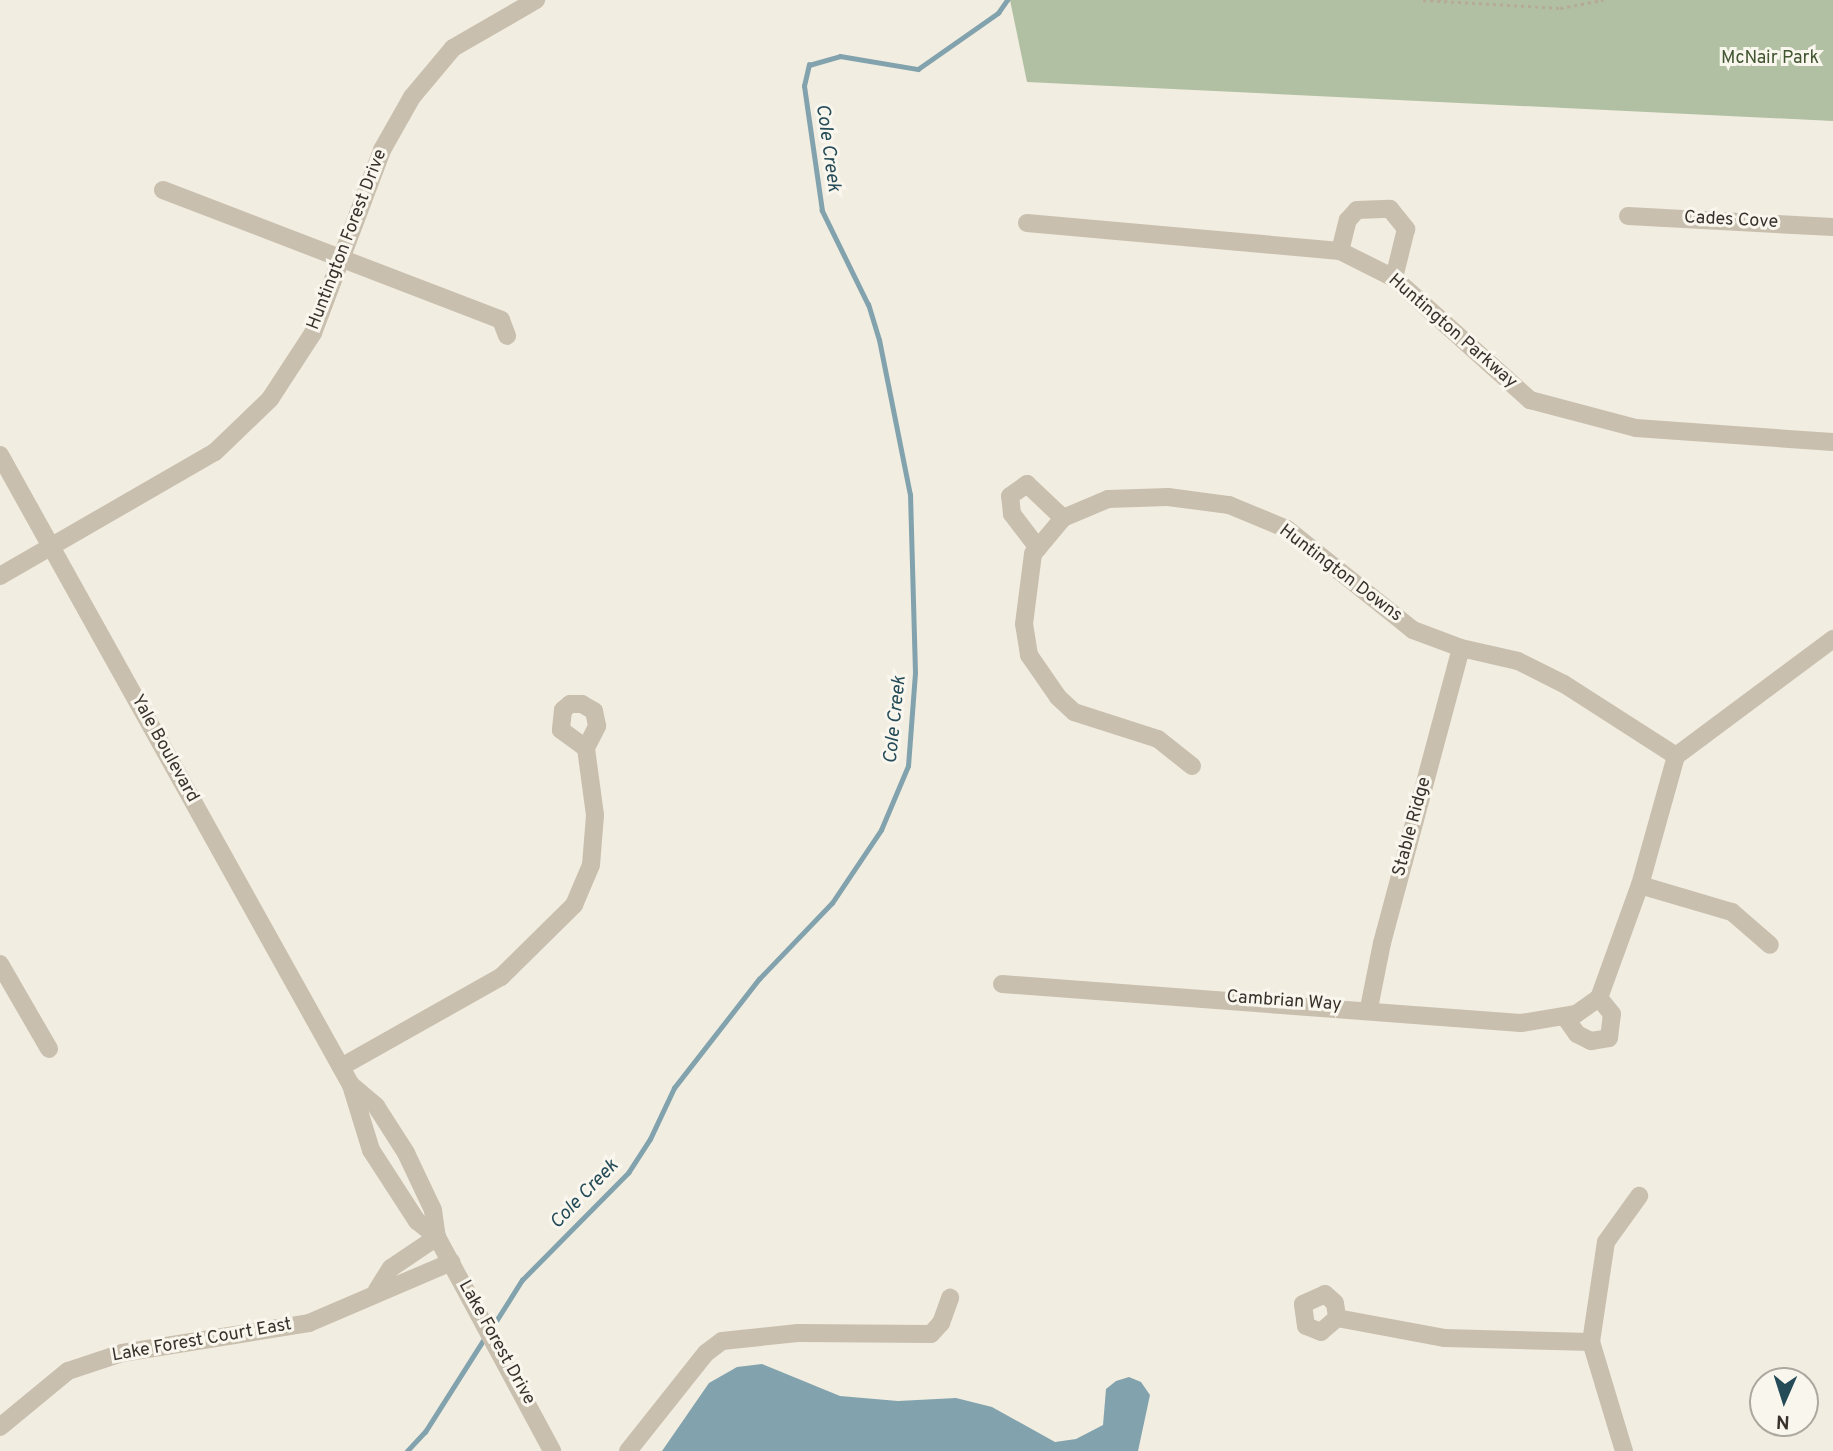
<!DOCTYPE html>
<html>
<head>
<meta charset="utf-8">
<style>
	body { margin:0 }
	#map { position:relative; width:1833px; height:1451px; overflow:hidden; background:#f2ede1; font-family:Overpass,sans-serif }
	div>[style] { position:absolute }
	[style*='--x'] { left:calc(var(--x)*1px); top:calc(var(--y)*1px); width:calc(var(--w)*1px); rotate:calc(var(--a)*1deg) }
	.green>* { inset:0; background:#b1c0a2 }
	.water>* { inset:0; background:#82a3ad }
	.stream>* { height:4.5px; margin:-2.25px; padding:0 2.25px; transform-origin:2.25px; border-radius:2.25px; background:#82a3ad }
	.path>* { height:2.5px; margin-top:-1.25px; transform-origin:0; background:repeating-linear-gradient(90deg,#b5aa98 0 3.5px,transparent 0 7px) }
	.minor>* { height:18px; margin:-9px; padding:0 9px; transform-origin:9px; border-radius:9px; background:#c9bfae }
	span { translate:-50% -50%; white-space:nowrap; text-align:center; line-height:1.15; -webkit-text-stroke:6px #f9f6ee; paint-order:stroke }
	.park-label { font-size:18px; color:#415531 }
	.street-label { font-size:18px; color:#39322c }
	.water-label { font-size:19px; color:#244b57; font-style:italic }
	.north { position:absolute; left:1749px; top:1367px; width:70px; height:70px; box-sizing:border-box; background:#f9f6ee; border:2px solid #aca8a0; border-radius:50%; rotate:183deg; font-size:19px; font-weight:700; line-height:28px; text-align:center; color:#39322c }
	.north::after { content:''; display:block; margin:auto; width:24px; height:32px; background:#244b57; clip-path:polygon(50% 0,100% 100%,50% 72%,0 100%) }
</style>
</head>
<body>
<div id="map">
	<div class="green">
		<div style="clip-path:polygon(1010px 0,1833px 0,1833px 121px,1027px 82px)"></div>
	</div>
	<div class="water">
		<div style="clip-path:polygon(762px 1364px,840px 1396px,898px 1401px,956px 1398px,992px 1407px,1055px 1442px,1076px 1439px,1103px 1425px,1106px 1389px,1116px 1381px,1129px 1377px,1141px 1382px,1150px 1395px,1138px 1451px,662px 1451px,709px 1383px,737px 1367px)"></div>
	</div>
	<div class="stream">
		<div style="--x:491;--y:1329;--w:58;--a:-57.7"></div>
		<div style="--x:522;--y:1280;--w:151;--a:-45.3"></div>
		<div style="--x:628;--y:1173;--w:40;--a:-57.1"></div>
		<div style="--x:650;--y:1139;--w:56;--a:-64.8"></div>
		<div style="--x:674;--y:1088;--w:138;--a:-52.1"></div>
		<div style="--x:759;--y:979;--w:105;--a:-46.2"></div>
		<div style="--x:832;--y:903;--w:88;--a:-56.1"></div>
		<div style="--x:881;--y:830;--w:69;--a:-67.1"></div>
		<div style="--x:908;--y:766;--w:93;--a:-85.7"></div>
		<div style="--x:915;--y:673;--w:178;--a:-91.6"></div>
		<div style="--x:910;--y:495;--w:158;--a:-101.3"></div>
		<div style="--x:879;--y:340;--w:37;--a:-107"></div>
		<div style="--x:868;--y:305;--w:105;--a:-116.1"></div>
		<div style="--x:822;--y:211;--w:126;--a:-98.2"></div>
		<div style="--x:804;--y:86;--w:22;--a:-77"></div>
		<div style="--x:809;--y:65;--w:32;--a:-16"></div>
		<div style="--x:840;--y:56;--w:79;--a:9.5"></div>
		<div style="--x:918;--y:69;--w:98;--a:-35"></div>
		<div style="--x:998;--y:13;--w:16;--a:-55"></div>
		<div style="--x:407;--y:1451;--w:26;--a:-47"></div>
		<div style="--x:425;--y:1432;--w:114;--a:-57.6"></div>
	</div>
	<div class="path">
		<div style="--x:1423;--y:0;--w:137;--a:3.3"></div>
		<div style="--x:1560;--y:8;--w:44;--a:-10.5"></div>
	</div>
	<div class="minor">
		<div style="--x:163;--y:190;--w:362;--a:21"></div>
		<div style="--x:501;--y:320;--w:17;--a:69"></div>
		<div style="--x:1628;--y:216;--w:205;--a:3.1"></div>
		<div style="--x:1027;--y:223;--w:314;--a:5.1"></div>
		<div style="--x:1340;--y:251;--w:60;--a:26.6"></div>
		<div style="--x:1394;--y:278;--w:183;--a:41.9"></div>
		<div style="--x:1530;--y:400;--w:110;--a:14.8"></div>
		<div style="--x:1636;--y:428;--w:197;--a:4.1"></div>
		<div style="--x:1340;--y:251;--w:32;--a:-76"></div>
		<div style="--x:1348;--y:220;--w:13;--a:-48"></div>
		<div style="--x:1357;--y:210;--w:33;--a:-2"></div>
		<div style="--x:1390;--y:209;--w:26;--a:51"></div>
		<div style="--x:1406;--y:229;--w:50;--a:103.8"></div>
		<div style="--x:0;--y:455;--w:721;--a:60.88"></div>
		<div style="--x:351;--y:1085;--w:68;--a:72.9"></div>
		<div style="--x:371;--y:1150;--w:85;--a:57.1"></div>
		<div style="--x:417;--y:1221;--w:26;--a:39"></div>
		<div style="--x:1038;--y:548;--w:43;--a:-127.4"></div>
		<div style="--x:1012;--y:514;--w:18;--a:-96"></div>
		<div style="--x:1010;--y:496;--w:21;--a:-35"></div>
		<div style="--x:1027;--y:484;--w:50;--a:43.4"></div>
		<div style="--x:0;--y:576;--w:248;--a:-30"></div>
		<div style="--x:215;--y:452;--w:76;--a:-43.9"></div>
		<div style="--x:270;--y:399;--w:79;--a:-56.9"></div>
		<div style="--x:313;--y:333;--w:196;--a:-69.3"></div>
		<div style="--x:382;--y:150;--w:61;--a:-60.5"></div>
		<div style="--x:412;--y:97;--w:64;--a:-50.1"></div>
		<div style="--x:453;--y:48;--w:96;--a:-30"></div>
		<div style="--x:1192;--y:766;--w:43;--a:-141.5"></div>
		<div style="--x:1158;--y:739;--w:88;--a:-162.2"></div>
		<div style="--x:1074;--y:712;--w:22;--a:-137"></div>
		<div style="--x:1058;--y:697;--w:51;--a:-124.6"></div>
		<div style="--x:1029;--y:655;--w:31;--a:-99"></div>
		<div style="--x:1024;--y:624;--w:71;--a:-82.7"></div>
		<div style="--x:1033;--y:554;--w:47;--a:-50.2"></div>
		<div style="--x:1063;--y:518;--w:49;--a:-22.9"></div>
		<div style="--x:1108;--y:499;--w:60;--a:-1.9"></div>
		<div style="--x:1168;--y:497;--w:62;--a:7.5"></div>
		<div style="--x:1229;--y:505;--w:63;--a:22.5"></div>
		<div style="--x:1287;--y:529;--w:161;--a:38.7"></div>
		<div style="--x:1413;--y:630;--w:51;--a:20.6"></div>
		<div style="--x:1461;--y:648;--w:58;--a:12.8"></div>
		<div style="--x:1518;--y:661;--w:51;--a:26.6"></div>
		<div style="--x:1564;--y:684;--w:133;--a:32.7"></div>
		<div style="--x:1640;--y:885;--w:96;--a:16.4"></div>
		<div style="--x:1732;--y:912;--w:50;--a:41"></div>
		<div style="--x:0;--y:964;--w:98;--a:60"></div>
		<div style="--x:1002;--y:984;--w:520;--a:4.3"></div>
		<div style="--x:1521;--y:1023;--w:56;--a:-9.3"></div>
		<div style="--x:1576;--y:1014;--w:28;--a:-35"></div>
		<div style="--x:1599;--y:998;--w:120;--a:-70.1"></div>
		<div style="--x:1640;--y:885;--w:134;--a:-74.4"></div>
		<div style="--x:1676;--y:756;--w:196;--a:-36.7"></div>
		<div style="--x:1369;--y:1008;--w:66;--a:-78.7"></div>
		<div style="--x:1382;--y:943;--w:305;--a:-75"></div>
		<div style="--x:1565;--y:1017;--w:21;--a:55"></div>
		<div style="--x:1577;--y:1034;--w:16;--a:27"></div>
		<div style="--x:1591;--y:1041;--w:18;--a:-9"></div>
		<div style="--x:1609;--y:1038;--w:24;--a:-83"></div>
		<div style="--x:1612;--y:1014;--w:21;--a:-129"></div>
		<div style="--x:341;--y:1067;--w:184;--a:-29.4"></div>
		<div style="--x:501;--y:977;--w:103;--a:-44.6"></div>
		<div style="--x:574;--y:905;--w:43;--a:-67"></div>
		<div style="--x:591;--y:865;--w:50;--a:-85.4"></div>
		<div style="--x:595;--y:815;--w:68;--a:-97.7"></div>
		<div style="--x:586;--y:748;--w:25;--a:-63"></div>
		<div style="--x:597;--y:726;--w:15;--a:-101"></div>
		<div style="--x:594;--y:711;--w:14;--a:-150"></div>
		<div style="--x:582;--y:704;--w:12;--a:180"></div>
		<div style="--x:570;--y:704;--w:9;--a:139"></div>
		<div style="--x:563;--y:710;--w:20;--a:96"></div>
		<div style="--x:561;--y:730;--w:31;--a:36"></div>
		<div style="--x:351;--y:1085;--w:33;--a:40"></div>
		<div style="--x:376;--y:1106;--w:56;--a:57.4"></div>
		<div style="--x:406;--y:1153;--w:63;--a:64.7"></div>
		<div style="--x:433;--y:1210;--w:27;--a:82"></div>
		<div style="--x:437;--y:1237;--w:243;--a:61.7"></div>
		<div style="--x:377;--y:1290;--w:26;--a:-58"></div>
		<div style="--x:391;--y:1268;--w:55;--a:-34"></div>
		<div style="--x:1337;--y:1318;--w:21;--a:139"></div>
		<div style="--x:1321;--y:1332;--w:16;--a:-158"></div>
		<div style="--x:1306;--y:1326;--w:22;--a:-98"></div>
		<div style="--x:1303;--y:1304;--w:24;--a:-24"></div>
		<div style="--x:1325;--y:1294;--w:13;--a:42"></div>
		<div style="--x:1335;--y:1303;--w:15;--a:82"></div>
		<div style="--x:1337;--y:1318;--w:110;--a:10.5"></div>
		<div style="--x:1445;--y:1338;--w:146;--a:1.6"></div>
		<div style="--x:0;--y:1427;--w:88;--a:-39.5"></div>
		<div style="--x:68;--y:1371;--w:57;--a:-18.4"></div>
		<div style="--x:122;--y:1353;--w:189;--a:-9.1"></div>
		<div style="--x:309;--y:1323;--w:155;--a:-23.2"></div>
		<div style="--x:628;--y:1451;--w:125;--a:-51.5"></div>
		<div style="--x:706;--y:1353;--w:20;--a:-37"></div>
		<div style="--x:722;--y:1341;--w:76;--a:-6"></div>
		<div style="--x:798;--y:1333;--w:133;--a:0.4"></div>
		<div style="--x:931;--y:1334;--w:15;--a:-48"></div>
		<div style="--x:941;--y:1323;--w:27;--a:-70"></div>
		<div style="--x:1624;--y:1451;--w:114;--a:-106.8"></div>
		<div style="--x:1591;--y:1342;--w:101;--a:-81.5"></div>
		<div style="--x:1606;--y:1242;--w:57;--a:-54.3"></div>
	</div>
	<div class="park-label">
		<span style="left:1770px;top:59px">McNair Park</span>
	</div>
	<div class="street-label">
		<span style="left:1731px;top:221px;rotate:3deg">Cades Cove</span>
		<span style="left:348px;top:240px;rotate:-69deg">Huntington Forest Drive</span>
		<span style="left:1452px;top:332px;rotate:41deg">Huntington Parkway</span>
		<span style="left:1340px;top:574px;rotate:37deg">Huntington Downs</span>
		<span style="left:164px;top:749px;rotate:61deg">Yale Boulevard</span>
		<span style="left:1413px;top:827px;rotate:-75deg">Stable Ridge</span>
		<span style="left:1284px;top:1002px;rotate:4deg">Cambrian Way</span>
		<span style="left:202px;top:1341px;rotate:-10deg">Lake Forest Court East</span>
		<span style="left:496px;top:1343px;rotate:61deg">Lake Forest Drive</span>
	</div>
	<div class="water-label">
		<span style="left:827px;top:148px;rotate:82deg">Cole Creek</span>
		<span style="left:896px;top:720px;rotate:-84deg">Cole Creek</span>
		<span style="left:585px;top:1195px;rotate:-46deg">Cole Creek</span>
	</div>
	<div class="north">N</div>
</div>
</body>
</html>
